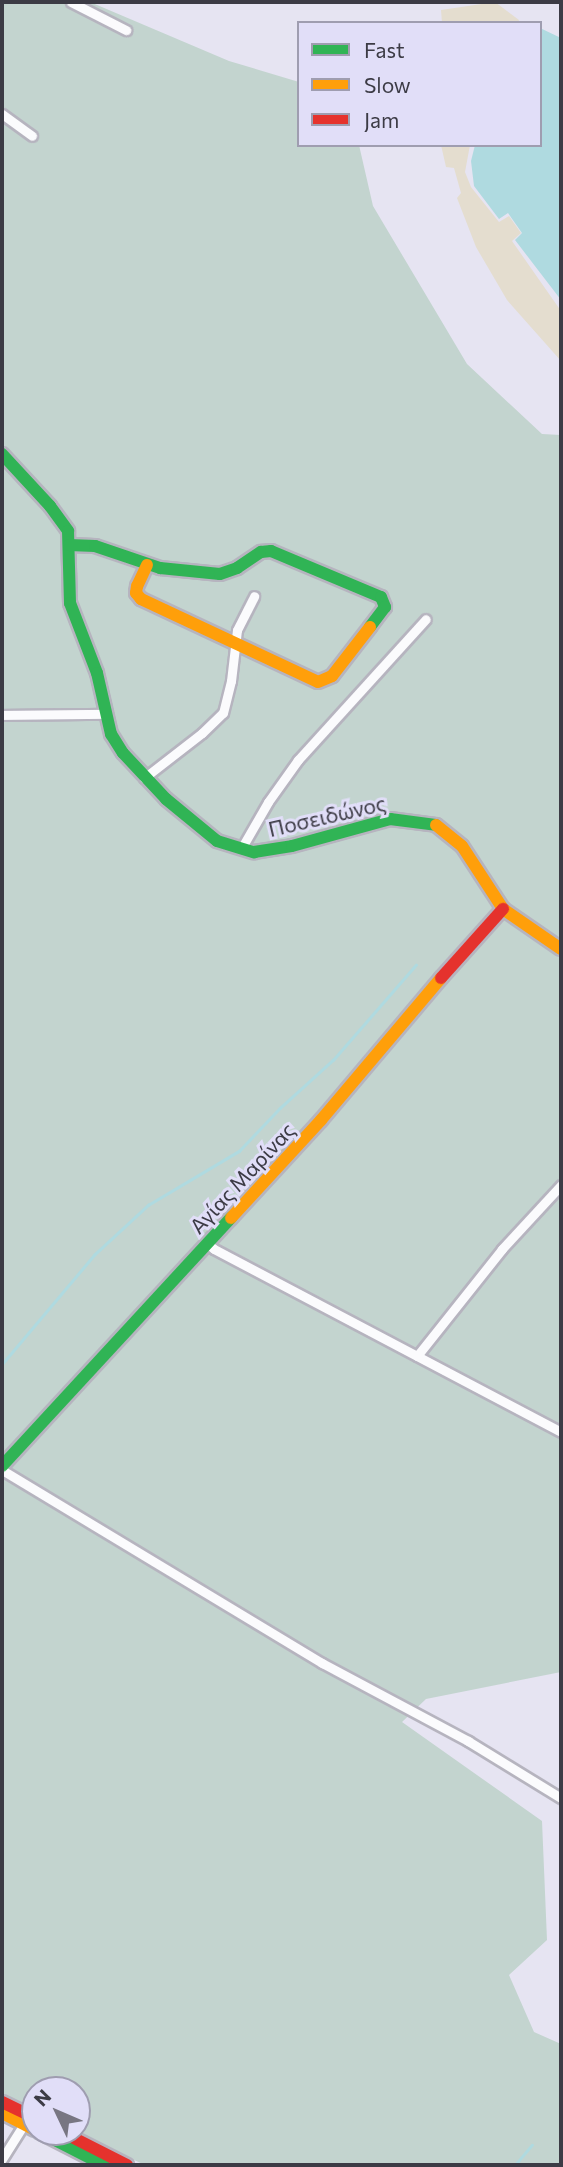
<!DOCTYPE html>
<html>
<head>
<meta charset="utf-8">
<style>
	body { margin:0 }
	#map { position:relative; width:563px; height:2167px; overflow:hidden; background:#e6e4f2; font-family:Commissioner,sans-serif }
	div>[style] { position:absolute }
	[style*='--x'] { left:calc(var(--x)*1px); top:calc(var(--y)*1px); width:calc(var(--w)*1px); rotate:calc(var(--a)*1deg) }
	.green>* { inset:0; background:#c3d4cf }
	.sand>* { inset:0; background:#e4ddcf }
	.water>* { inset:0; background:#afdae0 }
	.stream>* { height:2.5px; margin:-1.25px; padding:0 1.25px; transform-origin:1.25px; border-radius:1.25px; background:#afdae0 }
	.roads { filter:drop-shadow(2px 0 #b6b4bf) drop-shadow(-2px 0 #b6b4bf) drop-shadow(0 2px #b6b4bf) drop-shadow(0 -2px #b6b4bf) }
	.street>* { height:9px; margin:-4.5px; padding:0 4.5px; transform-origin:4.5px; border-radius:4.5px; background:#fbfbfd }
	.fast>* { height:12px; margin:-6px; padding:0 6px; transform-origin:6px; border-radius:6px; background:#30b455 }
	.slow>* { height:12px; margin:-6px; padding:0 6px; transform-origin:6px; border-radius:6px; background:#ff9f0a }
	.jam>* { height:12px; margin:-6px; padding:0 6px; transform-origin:6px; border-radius:6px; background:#e5322d }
	span { translate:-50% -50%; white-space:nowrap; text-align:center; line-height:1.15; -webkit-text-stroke:6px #e1def8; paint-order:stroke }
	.street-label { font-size:21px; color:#3c3b45 }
	.frame { position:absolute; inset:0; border:4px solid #3c3b45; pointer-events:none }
	.legend { position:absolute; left:297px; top:21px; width:245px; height:126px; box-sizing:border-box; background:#e1def8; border:2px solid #9f9db0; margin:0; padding:9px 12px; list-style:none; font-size:21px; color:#3c3b45 }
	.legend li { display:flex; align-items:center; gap:14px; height:35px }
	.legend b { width:35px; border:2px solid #9f9db0 }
	.north { position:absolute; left:21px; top:2076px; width:70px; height:70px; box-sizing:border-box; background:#e1def8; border:2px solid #9f9db0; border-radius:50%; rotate:314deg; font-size:19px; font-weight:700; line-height:28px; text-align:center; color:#3c3b45 }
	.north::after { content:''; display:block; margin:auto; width:24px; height:32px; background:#787682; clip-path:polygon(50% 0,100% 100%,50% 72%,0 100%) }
</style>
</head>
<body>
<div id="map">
	<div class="green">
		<div style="clip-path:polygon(2px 2px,90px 2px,229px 61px,299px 82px,299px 145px,359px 145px,373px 206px,467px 364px,542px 434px,561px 435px,561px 1672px,426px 1699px,402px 1722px,542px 1821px,547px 1940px,509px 1975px,534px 2032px,561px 2044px,561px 2165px,145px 2165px,73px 2132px,77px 2132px,77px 2090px,35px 2090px,35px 2113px,2px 2096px)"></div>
	</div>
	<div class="sand">
		<div style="clip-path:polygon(495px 2px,519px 20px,518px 23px,442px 23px,441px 10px)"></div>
		<div style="clip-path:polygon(441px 145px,470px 145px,465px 172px,471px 187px,499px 222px,509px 216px,521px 233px,512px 241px,561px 311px,561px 361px,507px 300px,476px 247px,457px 198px,461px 193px,454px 168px,446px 167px)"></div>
	</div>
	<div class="water">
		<div style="clip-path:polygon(540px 28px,561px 38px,561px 300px,515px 240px,522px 233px,508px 213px,499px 219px,474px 186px,471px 161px,475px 145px,540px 145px)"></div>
	</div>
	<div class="stream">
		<div style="--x:2;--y:1364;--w:143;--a:-49.8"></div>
		<div style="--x:94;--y:1255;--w:74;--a:-42.8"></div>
		<div style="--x:148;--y:1205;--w:106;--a:-30.7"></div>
		<div style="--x:239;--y:1151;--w:59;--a:-46.4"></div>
		<div style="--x:280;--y:1108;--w:72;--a:-42.2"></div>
		<div style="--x:333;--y:1060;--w:126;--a:-48.9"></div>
		<div style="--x:515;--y:2165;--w:26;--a:-50"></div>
	</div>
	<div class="roads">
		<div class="street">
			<div style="--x:71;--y:2;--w:62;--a:27"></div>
			<div style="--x:2;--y:114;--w:37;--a:36"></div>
			<div style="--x:2;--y:715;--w:103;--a:-0.6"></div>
			<div style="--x:144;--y:778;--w:73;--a:-37.8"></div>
			<div style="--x:202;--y:733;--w:29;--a:-44"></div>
			<div style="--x:223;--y:713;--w:33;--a:-76"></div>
			<div style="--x:231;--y:681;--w:51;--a:-83.3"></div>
			<div style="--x:237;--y:630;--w:38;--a:-63"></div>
			<div style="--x:241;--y:849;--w:54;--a:-60.1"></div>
			<div style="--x:268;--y:802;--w:52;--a:-54.5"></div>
			<div style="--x:298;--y:760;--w:190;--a:-47.8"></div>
			<div style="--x:207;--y:1243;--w:9;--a:41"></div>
			<div style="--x:214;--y:1249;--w:392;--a:27.8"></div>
			<div style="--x:417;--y:1356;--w:137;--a:-51.5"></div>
			<div style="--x:502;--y:1249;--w:87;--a:-47.3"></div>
			<div style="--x:2;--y:1470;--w:374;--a:31.1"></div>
			<div style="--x:322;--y:1663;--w:166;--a:28.1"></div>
			<div style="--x:468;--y:1741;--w:109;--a:31.5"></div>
			<div style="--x:2;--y:2159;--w:41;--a:-57.8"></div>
		</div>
		<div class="fast">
			<div style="--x:2;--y:454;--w:71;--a:47.3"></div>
			<div style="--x:50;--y:506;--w:31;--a:54"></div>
			<div style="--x:68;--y:531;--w:72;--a:88.4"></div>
			<div style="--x:70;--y:603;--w:75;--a:68.9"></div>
			<div style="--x:97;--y:673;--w:63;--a:77.1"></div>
			<div style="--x:111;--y:734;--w:22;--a:58"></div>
			<div style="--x:123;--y:753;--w:63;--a:46.9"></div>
			<div style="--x:166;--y:799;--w:66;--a:39.5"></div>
			<div style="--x:217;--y:841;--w:39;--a:17"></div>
			<div style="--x:254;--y:852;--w:38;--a:-9"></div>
			<div style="--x:292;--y:846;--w:102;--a:-15.4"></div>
			<div style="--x:390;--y:819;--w:46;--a:7.4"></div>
			<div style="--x:69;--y:545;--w:26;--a:2"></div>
			<div style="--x:95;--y:546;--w:69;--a:18.7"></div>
			<div style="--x:160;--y:568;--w:60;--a:5.7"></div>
			<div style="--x:220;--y:574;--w:18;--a:-19"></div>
			<div style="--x:237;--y:568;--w:29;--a:-34"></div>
			<div style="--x:261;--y:552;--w:10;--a:-6"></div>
			<div style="--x:271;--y:551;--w:119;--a:22.7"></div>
			<div style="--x:381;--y:597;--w:11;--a:68"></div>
			<div style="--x:385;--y:607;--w:25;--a:127"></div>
			<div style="--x:2;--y:1466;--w:338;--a:-47.3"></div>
			<div style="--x:39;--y:2132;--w:73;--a:26.9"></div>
		</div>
		<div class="slow">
			<div style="--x:147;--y:565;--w:23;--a:115"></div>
			<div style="--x:137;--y:586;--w:7;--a:98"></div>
			<div style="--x:136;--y:593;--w:8;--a:50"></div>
			<div style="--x:141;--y:599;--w:195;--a:25.1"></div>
			<div style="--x:318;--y:682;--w:15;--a:-23"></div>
			<div style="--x:332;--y:676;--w:62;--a:-52.2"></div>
			<div style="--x:436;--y:825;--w:33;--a:39"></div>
			<div style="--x:462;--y:846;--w:75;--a:56.9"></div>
			<div style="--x:503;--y:909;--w:70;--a:34.6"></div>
			<div style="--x:231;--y:1218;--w:133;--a:-47.4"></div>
			<div style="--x:321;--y:1120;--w:186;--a:-49.8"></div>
			<div style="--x:2;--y:2113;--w:37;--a:27"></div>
		</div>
		<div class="jam">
			<div style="--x:441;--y:978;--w:93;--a:-48.1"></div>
			<div style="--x:2;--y:2102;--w:37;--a:26"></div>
			<div style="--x:62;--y:2132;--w:73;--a:26.9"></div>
		</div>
	</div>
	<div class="street-label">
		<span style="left:327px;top:816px;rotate:-13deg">Ποσειδώνος</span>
		<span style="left:242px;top:1178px;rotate:-47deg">Αγίας Μαρίνας</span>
	</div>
	<div class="frame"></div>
	<ul class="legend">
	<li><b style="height:9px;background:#30b455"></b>Fast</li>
	<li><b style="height:9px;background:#ff9f0a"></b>Slow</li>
	<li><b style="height:9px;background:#e5322d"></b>Jam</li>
	</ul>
	<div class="north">N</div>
</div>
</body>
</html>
